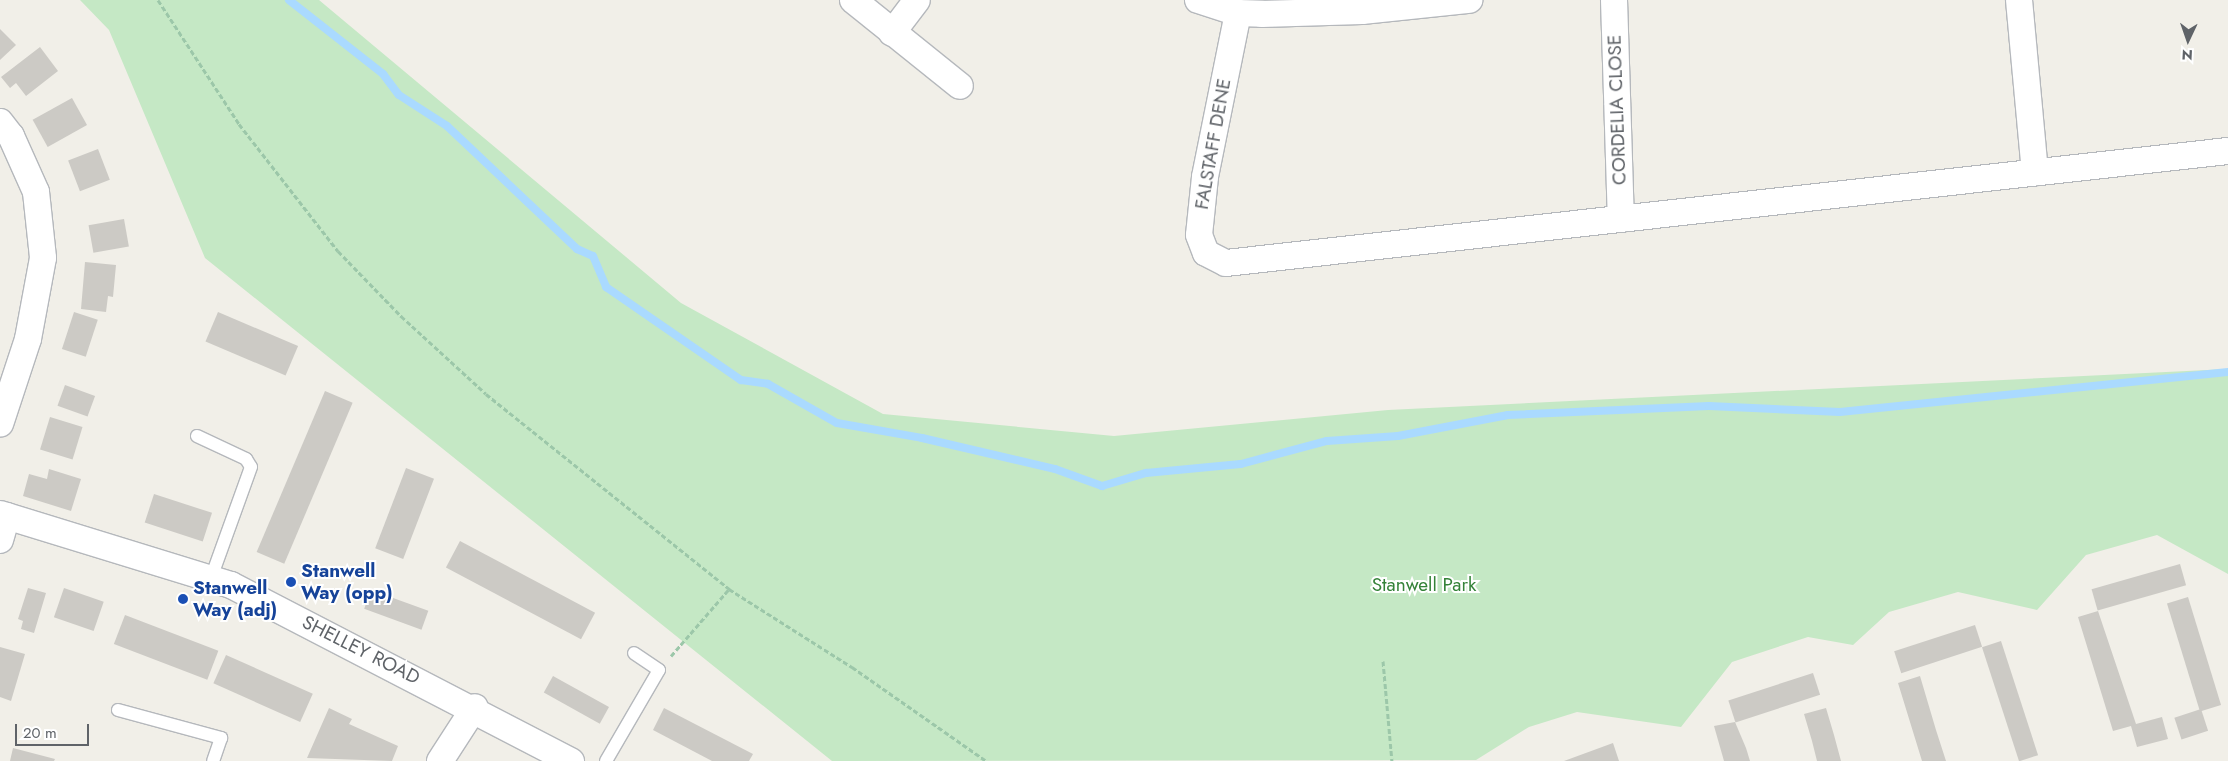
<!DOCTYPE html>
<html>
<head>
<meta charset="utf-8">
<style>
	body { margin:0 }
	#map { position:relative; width:2228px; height:761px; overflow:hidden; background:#f1efe8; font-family:Jost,sans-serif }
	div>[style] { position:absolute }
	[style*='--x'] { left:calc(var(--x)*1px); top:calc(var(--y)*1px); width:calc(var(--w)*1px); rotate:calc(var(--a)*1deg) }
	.green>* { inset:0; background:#c5e8c5 }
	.stream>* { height:8px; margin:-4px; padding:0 4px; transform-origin:4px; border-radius:4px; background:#aadaff }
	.building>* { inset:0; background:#cccac5; transform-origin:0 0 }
	.path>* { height:3px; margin-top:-1.5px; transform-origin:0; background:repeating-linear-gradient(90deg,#9cc7a9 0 5px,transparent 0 7.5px) }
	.roads { filter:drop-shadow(1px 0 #b5b8bc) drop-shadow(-1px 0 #b5b8bc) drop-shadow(0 1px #b5b8bc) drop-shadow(0 -1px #b5b8bc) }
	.service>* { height:12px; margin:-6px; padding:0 6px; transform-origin:6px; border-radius:6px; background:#fff }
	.minor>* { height:26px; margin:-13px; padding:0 13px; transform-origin:13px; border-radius:13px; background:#fff }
	.dots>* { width:14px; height:14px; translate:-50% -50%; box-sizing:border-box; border:2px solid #fff; border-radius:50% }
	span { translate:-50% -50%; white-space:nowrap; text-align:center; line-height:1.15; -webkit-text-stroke:4px #fff; paint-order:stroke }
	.street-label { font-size:19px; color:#5f6368 }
	.transit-label { font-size:19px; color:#164399; font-weight:700 }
	.left { translate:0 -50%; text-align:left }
	.park-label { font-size:19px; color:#348238 }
	.north { position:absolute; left:2163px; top:15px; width:50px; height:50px; -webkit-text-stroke:4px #fff; paint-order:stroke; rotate:183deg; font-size:14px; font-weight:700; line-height:20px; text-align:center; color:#5f6368 }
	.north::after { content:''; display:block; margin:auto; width:18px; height:22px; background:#5f6368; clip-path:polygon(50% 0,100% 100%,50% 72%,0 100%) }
	.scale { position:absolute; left:15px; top:724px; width:74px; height:22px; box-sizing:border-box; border:2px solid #5f6368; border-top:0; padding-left:6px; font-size:15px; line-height:18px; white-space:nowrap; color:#5f6368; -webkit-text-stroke:4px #fff; paint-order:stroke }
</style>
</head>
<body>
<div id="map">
	<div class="green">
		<div style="clip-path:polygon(80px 0,319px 0,681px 303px,883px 414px,1114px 436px,1388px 410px,2228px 369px,2228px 574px,2157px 535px,2086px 555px,2037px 610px,1958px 592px,1889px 612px,1853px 645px,1808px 637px,1732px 662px,1681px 727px,1577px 712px,1529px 727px,1476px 760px,832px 761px,205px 258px,109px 30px)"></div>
	</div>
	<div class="stream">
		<div style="--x:289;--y:0;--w:120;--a:38.2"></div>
		<div style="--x:383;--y:74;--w:26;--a:53"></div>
		<div style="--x:399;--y:95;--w:57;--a:32.9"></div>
		<div style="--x:447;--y:126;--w:179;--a:43.4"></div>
		<div style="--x:577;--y:249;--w:17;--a:24"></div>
		<div style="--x:593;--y:256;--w:34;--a:67"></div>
		<div style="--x:606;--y:287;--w:164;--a:34.6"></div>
		<div style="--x:741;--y:380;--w:27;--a:8"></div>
		<div style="--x:768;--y:384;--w:79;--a:29.5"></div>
		<div style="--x:837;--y:423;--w:86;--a:10"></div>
		<div style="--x:922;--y:438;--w:137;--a:13.1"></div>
		<div style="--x:1055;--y:469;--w:50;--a:19.9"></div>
		<div style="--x:1102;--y:486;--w:46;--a:-16.5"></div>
		<div style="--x:1146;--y:473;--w:95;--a:-5.4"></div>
		<div style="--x:1241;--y:464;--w:89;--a:-15"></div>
		<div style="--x:1327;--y:441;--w:71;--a:-4"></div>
		<div style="--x:1398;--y:436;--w:112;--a:-10.8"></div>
		<div style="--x:1508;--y:415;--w:201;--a:-2.6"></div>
		<div style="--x:1709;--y:406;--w:131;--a:2.6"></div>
		<div style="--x:1840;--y:412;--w:390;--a:-5.9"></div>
	</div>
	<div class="building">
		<div style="clip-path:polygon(0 29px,16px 45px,0 60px)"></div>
		<div style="clip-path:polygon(40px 47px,58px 71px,26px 96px,16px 83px,10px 88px,1px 77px)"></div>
		<div style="left:72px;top:98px;width:31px;height:45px;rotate:61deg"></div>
		<div style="left:98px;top:149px;width:33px;height:32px;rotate:69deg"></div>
		<div style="left:124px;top:219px;width:28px;height:36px;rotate:80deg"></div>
		<div style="clip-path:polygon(85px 262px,116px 265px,113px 297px,108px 296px,106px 312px,81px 309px)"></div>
		<div style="left:74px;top:312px;width:25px;height:39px;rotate:18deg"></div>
		<div style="left:218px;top:312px;width:87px;height:32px;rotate:23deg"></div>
		<div style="left:65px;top:385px;width:32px;height:22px;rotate:20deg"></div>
		<div style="left:325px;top:391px;width:30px;height:175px;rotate:23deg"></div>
		<div style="left:50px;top:417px;width:34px;height:34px;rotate:17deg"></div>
		<div style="left:406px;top:468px;width:30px;height:86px;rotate:21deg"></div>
		<div style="clip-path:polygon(49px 469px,81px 479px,71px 511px,23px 496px,29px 474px,47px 479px)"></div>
		<div style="left:154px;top:494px;width:61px;height:30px;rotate:18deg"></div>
		<div style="left:460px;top:541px;width:153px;height:30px;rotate:28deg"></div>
		<div style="left:2180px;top:564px;width:22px;height:92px;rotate:74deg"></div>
		<div style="clip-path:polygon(28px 588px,46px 593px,34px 633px,21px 629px,23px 621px,18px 619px)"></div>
		<div style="left:64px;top:588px;width:42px;height:31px;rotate:19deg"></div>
		<div style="left:371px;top:590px;width:61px;height:20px;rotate:20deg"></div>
		<div style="left:2188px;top:597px;width:113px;height:22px;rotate:73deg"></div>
		<div style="clip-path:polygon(2098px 611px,2136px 724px,2162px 717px,2168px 739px,2137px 747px,2131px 726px,2113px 731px,2078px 617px)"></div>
		<div style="left:125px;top:615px;width:100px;height:31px;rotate:21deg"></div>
		<div style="left:1975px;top:625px;width:23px;height:85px;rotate:72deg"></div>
		<div style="left:2001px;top:641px;width:120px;height:20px;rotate:72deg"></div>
		<div style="clip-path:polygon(0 647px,25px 654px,11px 701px,0 697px)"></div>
		<div style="left:226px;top:655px;width:95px;height:31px;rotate:24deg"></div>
		<div style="left:1813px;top:673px;width:23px;height:89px;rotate:72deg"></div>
		<div style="left:553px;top:676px;width:64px;height:19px;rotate:29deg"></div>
		<div style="clip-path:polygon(1920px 676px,1936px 730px,1946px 761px,1922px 761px,1898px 683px)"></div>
		<div style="clip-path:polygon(329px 708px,352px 719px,349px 724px,398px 746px,392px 761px,307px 758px)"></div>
		<div style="clip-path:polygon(664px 708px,753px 754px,749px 761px,712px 761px,653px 730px)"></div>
		<div style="clip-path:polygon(1826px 708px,1834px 735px,1841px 761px,1817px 761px,1812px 741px,1804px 714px)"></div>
		<div style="left:2201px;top:709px;width:23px;height:28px;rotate:72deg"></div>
		<div style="clip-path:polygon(1735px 722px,1746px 748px,1750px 761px,1724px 761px,1714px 726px)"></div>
		<div style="clip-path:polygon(1613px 743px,1619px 761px,1564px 761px)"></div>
		<div style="clip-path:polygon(13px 748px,55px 759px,54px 761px,10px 761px)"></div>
	</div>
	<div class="path">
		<div style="--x:158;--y:0;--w:148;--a:56.8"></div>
		<div style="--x:239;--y:124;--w:161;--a:52.1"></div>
		<div style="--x:338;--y:251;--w:91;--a:45.9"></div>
		<div style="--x:401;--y:316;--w:115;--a:42.5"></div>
		<div style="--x:486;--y:394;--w:312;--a:38.7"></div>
		<div style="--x:729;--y:589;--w:146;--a:32.4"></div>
		<div style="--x:852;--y:667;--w:164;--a:35"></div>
		<div style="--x:671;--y:656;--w:89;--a:-49.1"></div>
		<div style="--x:1383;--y:661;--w:100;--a:84.9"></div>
	</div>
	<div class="roads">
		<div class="service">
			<div style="--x:197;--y:436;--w:54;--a:25.1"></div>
			<div style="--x:246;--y:459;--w:9;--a:58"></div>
			<div style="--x:251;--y:467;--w:118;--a:109.8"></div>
			<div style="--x:118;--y:710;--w:107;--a:15.2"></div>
			<div style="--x:221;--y:738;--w:24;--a:109"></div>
			<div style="--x:606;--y:761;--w:105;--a:-59.8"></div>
			<div style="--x:659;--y:670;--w:30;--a:-146"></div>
		</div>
		<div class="minor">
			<div style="--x:853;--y:0;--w:137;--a:38.8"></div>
			<div style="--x:1198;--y:0;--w:42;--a:18"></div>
			<div style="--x:1238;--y:13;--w:24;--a:2"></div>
			<div style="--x:1262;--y:14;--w:100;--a:-1.7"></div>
			<div style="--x:1362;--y:11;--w:108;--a:-5.9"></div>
			<div style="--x:1614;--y:0;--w:219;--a:88.2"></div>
			<div style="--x:2019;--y:0;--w:173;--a:84.7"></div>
			<div style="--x:1238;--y:13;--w:167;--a:101.4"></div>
			<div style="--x:1205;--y:177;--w:58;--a:95.9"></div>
			<div style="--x:1199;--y:235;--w:19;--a:69"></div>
			<div style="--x:1206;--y:253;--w:22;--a:27"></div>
			<div style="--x:1226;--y:263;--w:1008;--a:-6.38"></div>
			<div style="--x:892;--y:33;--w:41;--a:-52.9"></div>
			<div style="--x:0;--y:122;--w:18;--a:52"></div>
			<div style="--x:11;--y:136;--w:61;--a:65.9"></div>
			<div style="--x:36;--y:192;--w:66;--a:83.9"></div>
			<div style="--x:43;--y:258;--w:82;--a:100.5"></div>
			<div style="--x:28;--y:339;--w:89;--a:108.2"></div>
			<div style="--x:0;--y:514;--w:242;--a:17.1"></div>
			<div style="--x:231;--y:585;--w:383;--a:27.4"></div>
			<div style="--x:0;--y:540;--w:25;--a:-74"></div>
			<div style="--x:440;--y:761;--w:64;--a:-57.1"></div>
		</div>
	</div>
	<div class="dots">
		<div style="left:291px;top:582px;background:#1a4fb4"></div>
		<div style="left:183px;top:599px;background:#1a4fb4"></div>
	</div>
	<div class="street-label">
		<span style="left:1617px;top:110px;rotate:-92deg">CORDELIA CLOSE</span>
		<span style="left:1213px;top:144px;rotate:-80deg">FALSTAFF DENE</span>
		<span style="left:361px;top:650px;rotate:27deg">SHELLEY ROAD</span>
	</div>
	<div class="transit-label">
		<span class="left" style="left:301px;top:582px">Stanwell<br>Way (opp)</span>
		<span class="left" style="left:193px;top:599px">Stanwell<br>Way (adj)</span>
	</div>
	<div class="park-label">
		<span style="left:1424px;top:585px">Stanwell Park</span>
	</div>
	<div class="north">N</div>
	<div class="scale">20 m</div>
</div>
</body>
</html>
